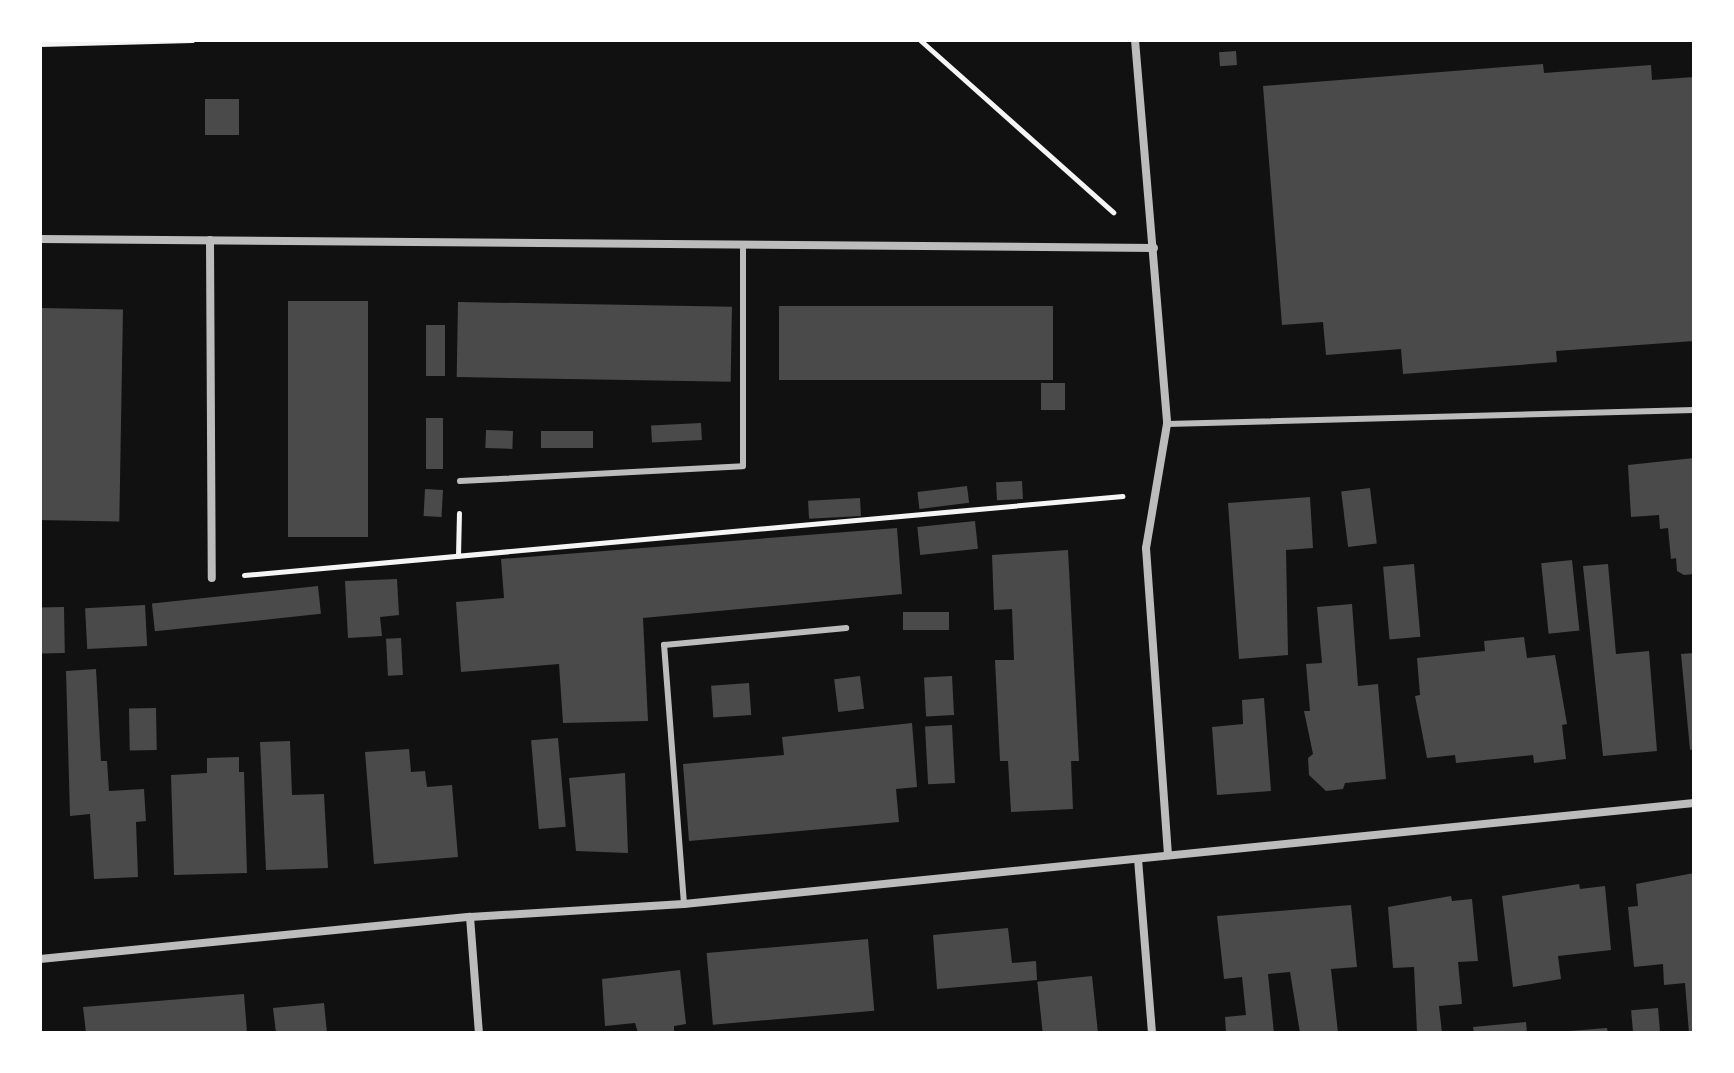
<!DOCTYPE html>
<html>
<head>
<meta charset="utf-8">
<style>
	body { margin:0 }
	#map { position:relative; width:1734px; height:1073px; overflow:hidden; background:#111; font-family:Georgia,serif }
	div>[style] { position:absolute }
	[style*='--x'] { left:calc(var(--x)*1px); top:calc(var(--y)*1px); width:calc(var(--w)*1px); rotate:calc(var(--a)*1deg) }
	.building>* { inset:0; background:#4a4a4a; transform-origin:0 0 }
	.path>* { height:5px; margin:-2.5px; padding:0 2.5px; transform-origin:2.5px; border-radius:2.5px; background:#f5f5f5 }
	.service>* { height:6px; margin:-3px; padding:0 3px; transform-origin:3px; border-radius:3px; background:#bcbcbc }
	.minor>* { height:8px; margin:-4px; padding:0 4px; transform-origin:4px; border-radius:4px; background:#bcbcbc }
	span { translate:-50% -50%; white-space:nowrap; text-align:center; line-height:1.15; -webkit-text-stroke:6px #fff; paint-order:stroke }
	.frame { position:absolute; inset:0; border:42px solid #fff; pointer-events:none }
</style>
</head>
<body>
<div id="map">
	<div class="building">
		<div style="left:1236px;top:51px;width:14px;height:17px;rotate:86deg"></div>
		<div style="clip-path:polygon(1543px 64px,1544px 73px,1651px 65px,1652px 80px,1694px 77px,1694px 341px,1556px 351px,1557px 362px,1403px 374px,1401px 349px,1326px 355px,1323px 322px,1282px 325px,1263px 86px)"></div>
		<div style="left:239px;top:99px;width:36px;height:34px;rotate:90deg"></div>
		<div style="left:288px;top:301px;width:80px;height:236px"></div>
		<div style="left:458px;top:302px;width:274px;height:75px;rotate:1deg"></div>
		<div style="left:779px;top:306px;width:274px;height:74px"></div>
		<div style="left:40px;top:308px;width:83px;height:212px;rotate:1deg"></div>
		<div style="left:426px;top:325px;width:19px;height:51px"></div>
		<div style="left:1065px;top:383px;width:27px;height:24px;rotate:90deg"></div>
		<div style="left:426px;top:418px;width:17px;height:51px"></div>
		<div style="left:701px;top:423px;width:17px;height:50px;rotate:87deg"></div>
		<div style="left:486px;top:430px;width:27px;height:18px;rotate:2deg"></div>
		<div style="left:541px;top:431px;width:52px;height:17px"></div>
		<div style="clip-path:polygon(1694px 458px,1694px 574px,1684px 575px,1677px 571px,1676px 558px,1671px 559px,1668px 528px,1660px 529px,1659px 515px,1631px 517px,1628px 465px)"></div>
		<div style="left:1022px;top:481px;width:18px;height:26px;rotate:87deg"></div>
		<div style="left:967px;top:486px;width:17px;height:50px;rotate:83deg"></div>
		<div style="left:1370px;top:488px;width:56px;height:29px;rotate:83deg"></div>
		<div style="left:425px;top:489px;width:18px;height:27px;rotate:3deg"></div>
		<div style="clip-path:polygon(1310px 497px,1313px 548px,1286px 550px,1288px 655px,1239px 659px,1228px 503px)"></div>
		<div style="left:860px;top:498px;width:18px;height:52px;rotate:87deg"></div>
		<div style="left:975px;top:521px;width:28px;height:58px;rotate:84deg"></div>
		<div style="clip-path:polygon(897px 528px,902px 594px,643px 618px,648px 721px,563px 723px,559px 664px,461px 672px,456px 602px,504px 598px,501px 559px)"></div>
		<div style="clip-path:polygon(1068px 550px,1079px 761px,1071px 761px,1073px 809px,1011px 812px,1008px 761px,1000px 761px,995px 660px,1014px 660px,1012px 609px,994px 610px,992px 555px)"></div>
		<div style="left:1572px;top:560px;width:71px;height:31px;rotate:84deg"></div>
		<div style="left:1414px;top:564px;width:73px;height:31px;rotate:85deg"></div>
		<div style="clip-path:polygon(1608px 564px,1616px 654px,1649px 651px,1657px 751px,1603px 756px,1583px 566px)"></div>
		<div style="clip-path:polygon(397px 579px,399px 615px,380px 617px,382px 636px,348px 638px,345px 581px)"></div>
		<div style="left:318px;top:586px;width:28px;height:167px;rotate:84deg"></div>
		<div style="clip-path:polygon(1352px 604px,1358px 686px,1378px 684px,1386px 779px,1345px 783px,1343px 789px,1326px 791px,1309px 775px,1308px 758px,1313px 754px,1304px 711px,1310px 711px,1306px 664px,1322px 663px,1317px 607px)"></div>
		<div style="left:145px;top:605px;width:41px;height:60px;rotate:87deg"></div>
		<div style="left:64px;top:607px;width:46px;height:24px;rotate:89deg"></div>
		<div style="left:949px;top:612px;width:18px;height:46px;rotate:90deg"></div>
		<div style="clip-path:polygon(1524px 637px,1527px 658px,1555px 655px,1567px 724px,1562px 725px,1566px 759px,1534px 763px,1533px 755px,1456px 763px,1455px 755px,1427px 758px,1415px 696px,1420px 695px,1417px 658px,1485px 651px,1484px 641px)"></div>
		<div style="left:401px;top:638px;width:37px;height:15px;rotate:87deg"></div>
		<div style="clip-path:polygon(1694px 653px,1694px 749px,1690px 750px,1681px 654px)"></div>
		<div style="clip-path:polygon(96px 669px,101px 761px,107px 761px,109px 791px,144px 789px,146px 821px,136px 822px,138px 877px,94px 879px,90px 814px,70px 816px,66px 671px)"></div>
		<div style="left:860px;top:676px;width:33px;height:26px;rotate:83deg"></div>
		<div style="left:952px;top:676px;width:39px;height:28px;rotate:87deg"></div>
		<div style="left:749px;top:683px;width:32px;height:38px;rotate:86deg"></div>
		<div style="clip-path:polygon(1264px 698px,1271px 791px,1217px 795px,1212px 727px,1243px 724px,1242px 700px)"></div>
		<div style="left:156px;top:708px;width:42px;height:27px;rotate:89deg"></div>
		<div style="clip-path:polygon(912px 723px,917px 787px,896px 789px,899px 822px,689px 841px,683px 764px,784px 755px,782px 737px)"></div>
		<div style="left:952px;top:725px;width:58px;height:27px;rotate:87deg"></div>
		<div style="left:558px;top:738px;width:89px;height:27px;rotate:85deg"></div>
		<div style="clip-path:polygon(290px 741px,292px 795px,324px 794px,328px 868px,266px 870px,260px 742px)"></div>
		<div style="clip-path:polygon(409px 749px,411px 772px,425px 771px,427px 787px,452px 785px,458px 857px,374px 864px,365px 752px)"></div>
		<div style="clip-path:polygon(239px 757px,239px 772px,244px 772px,247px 873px,174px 875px,171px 775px,207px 773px,207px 758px)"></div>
		<div style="clip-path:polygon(625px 773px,628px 853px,576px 851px,569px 778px)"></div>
		<div style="clip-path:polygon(1694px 873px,1694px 1033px,1689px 1033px,1685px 983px,1664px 985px,1663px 964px,1634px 967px,1628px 907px,1638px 906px,1636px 884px)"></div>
		<div style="clip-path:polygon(1579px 884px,1580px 889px,1605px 886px,1611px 950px,1558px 956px,1561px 979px,1513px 987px,1502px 896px)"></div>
		<div style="clip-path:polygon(1451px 896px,1452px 901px,1472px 899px,1478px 961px,1458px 962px,1462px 1004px,1439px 1006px,1442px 1033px,1417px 1033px,1414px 967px,1393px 968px,1388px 907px)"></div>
		<div style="clip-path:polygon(1351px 905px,1357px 967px,1331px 969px,1338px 1033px,1300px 1033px,1290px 972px,1268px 974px,1274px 1033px,1226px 1033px,1225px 1017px,1246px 1015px,1242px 977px,1224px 979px,1217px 916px)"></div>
		<div style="clip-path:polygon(1008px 928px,1012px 963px,1036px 961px,1037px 980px,937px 989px,933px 935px)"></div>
		<div style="left:868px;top:939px;width:72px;height:162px;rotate:85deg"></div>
		<div style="clip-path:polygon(680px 970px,686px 1024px,674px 1026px,674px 1033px,638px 1033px,635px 1023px,605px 1026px,602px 979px)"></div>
		<div style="left:1092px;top:976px;width:57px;height:55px;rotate:84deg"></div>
		<div style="clip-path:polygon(244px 994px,247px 1033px,86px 1033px,83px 1007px)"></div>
		<div style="clip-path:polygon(324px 1003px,327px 1033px,276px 1033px,273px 1008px)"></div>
		<div style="left:1658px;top:1008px;width:25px;height:27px;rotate:85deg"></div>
		<div style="clip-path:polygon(1526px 1022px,1527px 1033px,1474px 1033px,1473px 1027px)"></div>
		<div style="clip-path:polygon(1607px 1028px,1608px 1033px,1569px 1033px,1569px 1031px)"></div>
	</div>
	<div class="path">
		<div style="--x:920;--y:40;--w:259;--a:41.7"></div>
		<div style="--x:40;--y:44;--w:152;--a:-1.5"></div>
		<div style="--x:458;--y:556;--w:43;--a:-88.7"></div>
		<div style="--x:244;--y:575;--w:882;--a:-5.14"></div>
	</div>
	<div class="service">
		<div style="--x:1167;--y:424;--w:527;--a:-1.52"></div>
		<div style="--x:460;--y:481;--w:283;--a:-3"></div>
		<div style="--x:743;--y:466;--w:221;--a:-90"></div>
		<div style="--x:684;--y:904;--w:260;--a:-94.4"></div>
		<div style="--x:664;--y:645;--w:183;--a:-5.3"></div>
	</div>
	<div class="minor">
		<div style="--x:1135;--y:40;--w:385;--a:85.2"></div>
		<div style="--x:1167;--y:424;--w:126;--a:99.6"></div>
		<div style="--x:1146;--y:548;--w:308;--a:85.9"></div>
		<div style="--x:40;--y:239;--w:1114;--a:0.46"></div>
		<div style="--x:210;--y:240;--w:338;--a:89.7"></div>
		<div style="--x:1138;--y:859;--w:175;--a:85.4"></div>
		<div style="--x:470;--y:917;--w:116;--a:85.6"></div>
		<div style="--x:40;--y:959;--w:432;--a:-5.6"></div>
		<div style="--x:470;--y:917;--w:214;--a:-3.5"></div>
		<div style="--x:684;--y:904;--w:1015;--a:-5.71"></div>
	</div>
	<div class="frame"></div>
</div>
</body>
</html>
